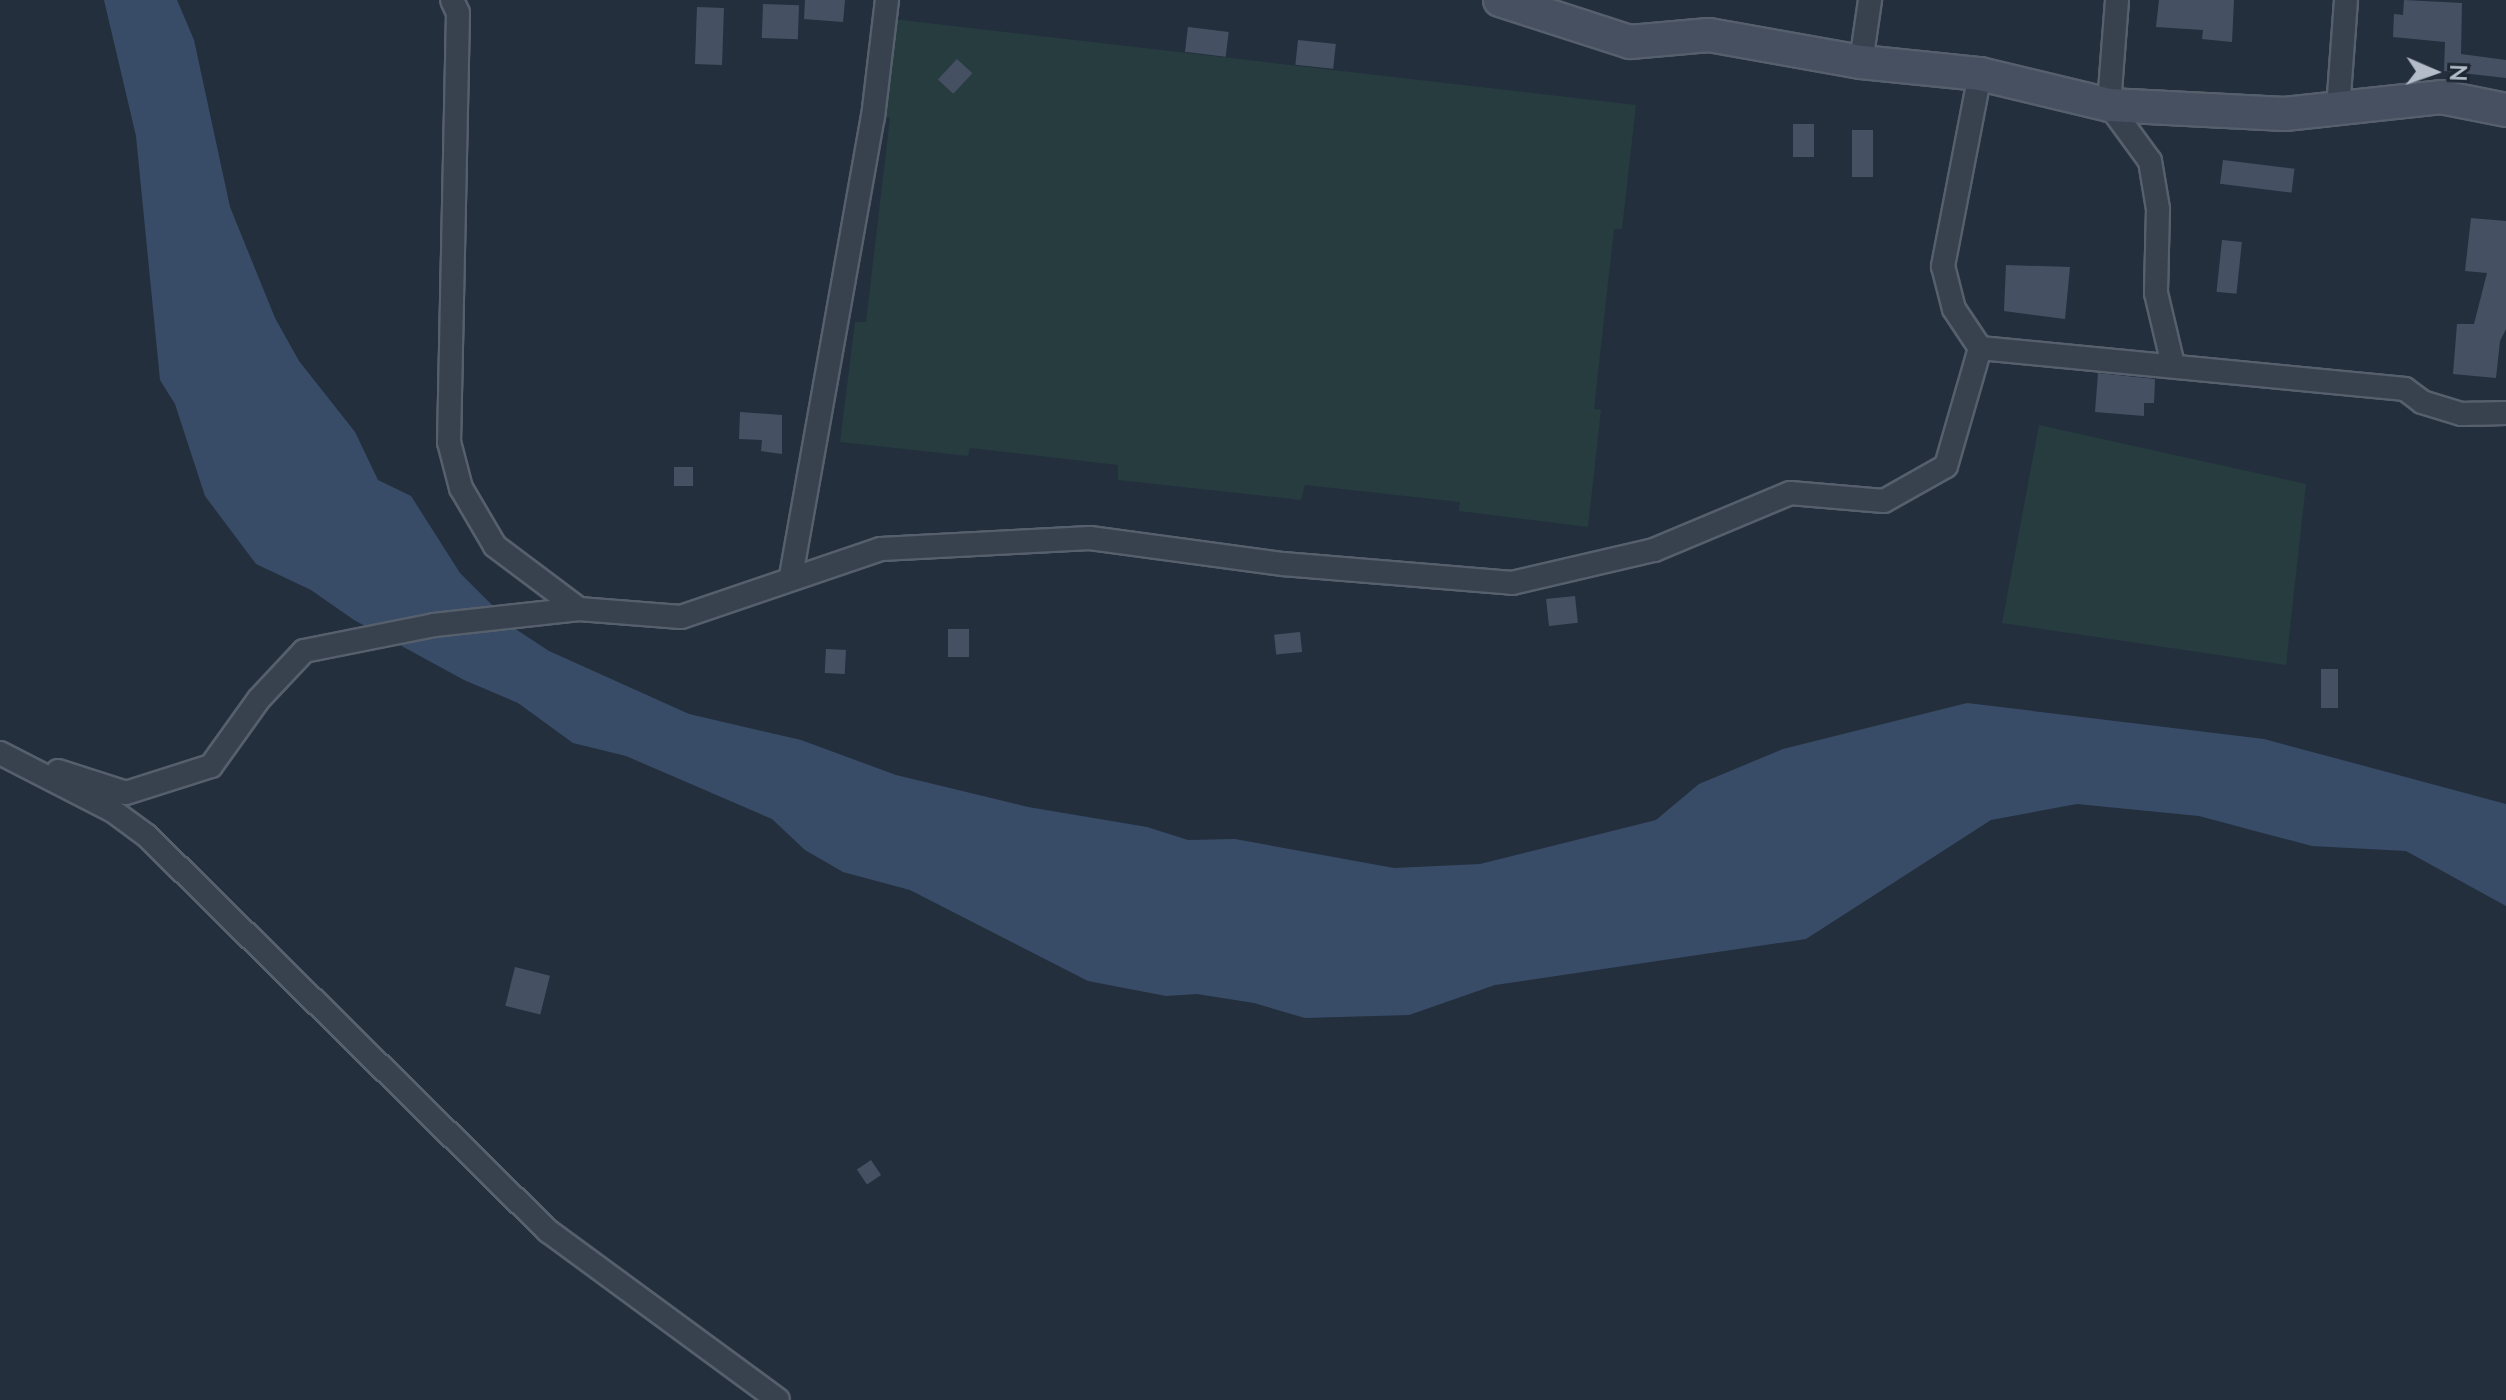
<!DOCTYPE html>
<html>
<head>
<meta charset="utf-8">
<style>
	body { margin:0 }
	#map { position:relative; width:2506px; height:1400px; overflow:hidden; background:#242f3e; font-family:Lato,sans-serif }
	div>[style] { position:absolute }
	[style*='--x'] { left:calc(var(--x)*1px); top:calc(var(--y)*1px); width:calc(var(--w)*1px); rotate:calc(var(--a)*1deg) }
	.green>* { inset:0; background:#263c3f }
	.water>* { inset:0; background:#394c67 }
	.building>* { inset:0; background:#455162; transform-origin:0 0 }
	.roads { filter:drop-shadow(2px 0 #565f6c) drop-shadow(-2px 0 #565f6c) drop-shadow(0 2px #565f6c) drop-shadow(0 -2px #565f6c) }
	.street>* { height:22px; margin:-11px; padding:0 11px; transform-origin:11px; border-radius:11px; background:#38414e }
	.secondary>* { height:32px; margin:-16px; padding:0 16px; transform-origin:16px; border-radius:16px; background:#465061 }
	span { translate:-50% -50%; white-space:nowrap; text-align:center; line-height:1.15; -webkit-text-stroke:6px #1d2633; paint-order:stroke }
	.north { position:absolute; left:2394px; top:32px; width:80px; height:80px; -webkit-text-stroke:6px #1d2633; paint-order:stroke; rotate:92deg; font-size:22px; font-weight:700; line-height:32px; text-align:center; color:#b4bcc9 }
	.north::after { content:''; display:block; margin:auto; width:28px; height:36px; background:#b4bcc9; clip-path:polygon(50% 0,100% 100%,50% 72%,0 100%) }
</style>
</head>
<body>
<div id="map">
	<div class="green">
		<div style="clip-path:polygon(893px 19px,1636px 105px,1622px 229px,1614px 229px,1594px 409px,1601px 410px,1588px 527px,1459px 511px,1460px 502px,1305px 485px,1301px 500px,1118px 480px,1118px 465px,970px 448px,968px 456px,840px 442px,855px 322px,866px 322px,890px 118px,882px 116px)"></div>
		<div style="clip-path:polygon(2039px 425px,2306px 484px,2286px 665px,2002px 623px)"></div>
	</div>
	<div class="water">
		<div style="clip-path:polygon(104px 0,177px 0,194px 40px,230px 207px,275px 318px,299px 361px,355px 432px,378px 480px,411px 496px,460px 573px,517px 630px,549px 651px,689px 714px,801px 740px,896px 775px,1028px 807px,1147px 827px,1188px 840px,1235px 839px,1394px 868px,1480px 864px,1656px 820px,1699px 784px,1783px 749px,1967px 703px,2264px 739px,2506px 804px,2506px 906px,2406px 851px,2312px 846px,2199px 816px,2077px 804px,1991px 820px,1806px 939px,1495px 985px,1409px 1015px,1305px 1018px,1254px 1003px,1197px 994px,1166px 996px,1088px 981px,910px 890px,843px 872px,805px 850px,772px 819px,626px 756px,573px 743px,518px 703px,464px 680px,354px 620px,311px 590px,256px 564px,205px 496px,175px 404px,160px 380px,136px 136px)"></div>
	</div>
	<div class="building">
		<div style="clip-path:polygon(805px 0,845px 0,843px 22px,804px 19px)"></div>
		<div style="clip-path:polygon(2159px 0,2234px 0,2232px 42px,2202px 39px,2203px 30px,2156px 27px)"></div>
		<div style="clip-path:polygon(2404px 0,2462px 3px,2461px 54px,2506px 60px,2506px 78px,2444px 71px,2445px 42px,2393px 37px,2394px 14px,2403px 15px)"></div>
		<div style="left:763px;top:4px;width:36px;height:34px;rotate:2deg"></div>
		<div style="left:697px;top:7px;width:27px;height:57px;rotate:2deg"></div>
		<div style="left:1188px;top:27px;width:41px;height:25px;rotate:7deg"></div>
		<div style="left:1298px;top:40px;width:38px;height:25px;rotate:6deg"></div>
		<div style="left:957px;top:59px;width:21px;height:28px;rotate:43deg"></div>
		<div style="left:1793px;top:124px;width:21px;height:33px"></div>
		<div style="left:1852px;top:130px;width:21px;height:47px"></div>
		<div style="left:2223px;top:160px;width:72px;height:24px;rotate:7deg"></div>
		<div style="clip-path:polygon(2471px 218px,2506px 221px,2506px 329px,2500px 341px,2496px 378px,2453px 374px,2457px 324px,2474px 324px,2487px 273px,2465px 271px)"></div>
		<div style="left:2222px;top:240px;width:20px;height:52px;rotate:6deg"></div>
		<div style="clip-path:polygon(2006px 265px,2070px 267px,2065px 319px,2004px 311px)"></div>
		<div style="clip-path:polygon(2098px 373px,2155px 379px,2154px 403px,2144px 403px,2144px 416px,2095px 412px)"></div>
		<div style="clip-path:polygon(740px 412px,782px 415px,782px 454px,761px 451px,762px 440px,739px 439px)"></div>
		<div style="left:674px;top:467px;width:19px;height:19px"></div>
		<div style="left:1575px;top:596px;width:27px;height:29px;rotate:84deg"></div>
		<div style="left:948px;top:629px;width:21px;height:28px"></div>
		<div style="left:1300px;top:632px;width:20px;height:26px;rotate:84deg"></div>
		<div style="left:826px;top:649px;width:20px;height:24px;rotate:3deg"></div>
		<div style="left:2321px;top:669px;width:17px;height:39px"></div>
		<div style="left:515px;top:967px;width:36px;height:40px;rotate:14deg"></div>
		<div style="left:871px;top:1160px;width:18px;height:17px;rotate:56deg"></div>
	</div>
	<div class="roads">
		<div class="street">
			<div style="--x:452;--y:0;--w:14;--a:65"></div>
			<div style="--x:458;--y:13;--w:429;--a:91.2"></div>
			<div style="--x:449;--y:442;--w:48;--a:75.4"></div>
			<div style="--x:461;--y:488;--w:67;--a:59.6"></div>
			<div style="--x:495;--y:546;--w:105;--a:36.9"></div>
			<div style="--x:579;--y:609;--w:102;--a:4.5"></div>
			<div style="--x:681;--y:617;--w:211;--a:-18.8"></div>
			<div style="--x:881;--y:549;--w:209;--a:-3"></div>
			<div style="--x:1090;--y:538;--w:195;--a:7.7"></div>
			<div style="--x:1283;--y:564;--w:230;--a:4.7"></div>
			<div style="--x:1512;--y:583;--w:146;--a:-13.1"></div>
			<div style="--x:1654;--y:550;--w:147;--a:-22.7"></div>
			<div style="--x:1790;--y:493;--w:94;--a:4.9"></div>
			<div style="--x:1884;--y:501;--w:71;--a:-29.4"></div>
			<div style="--x:1946;--y:466;--w:123;--a:-73.9"></div>
			<div style="--x:2117;--y:0;--w:105;--a:94.4"></div>
			<div style="--x:2109;--y:105;--w:69;--a:53.8"></div>
			<div style="--x:2150;--y:161;--w:49;--a:80.5"></div>
			<div style="--x:2158;--y:209;--w:84;--a:91.4"></div>
			<div style="--x:2156;--y:293;--w:74;--a:76.7"></div>
			<div style="--x:1861;--y:62;--w:63;--a:-81.7"></div>
			<div style="--x:1980;--y:74;--w:196;--a:100.9"></div>
			<div style="--x:1943;--y:266;--w:44;--a:75.7"></div>
			<div style="--x:1954;--y:309;--w:47;--a:56.3"></div>
			<div style="--x:1980;--y:348;--w:427;--a:5.5"></div>
			<div style="--x:2405;--y:389;--w:21;--a:37"></div>
			<div style="--x:2422;--y:402;--w:41;--a:17.1"></div>
			<div style="--x:2461;--y:414;--w:45;--a:-1.3"></div>
			<div style="--x:2338;--y:109;--w:109;--a:-85.8"></div>
			<div style="--x:791;--y:576;--w:466;--a:-79.9"></div>
			<div style="--x:873;--y:117;--w:118;--a:-83.2"></div>
			<div style="--x:0;--y:753;--w:127;--a:27.2"></div>
			<div style="--x:113;--y:811;--w:42;--a:36.3"></div>
			<div style="--x:147;--y:836;--w:563;--a:44.57"></div>
			<div style="--x:548;--y:1231;--w:285;--a:36.3"></div>
			<div style="--x:58;--y:771;--w:71;--a:17.9"></div>
			<div style="--x:126;--y:793;--w:89;--a:-17.6"></div>
			<div style="--x:211;--y:766;--w:82;--a:-54.4"></div>
			<div style="--x:259;--y:699;--w:66;--a:-46.8"></div>
			<div style="--x:304;--y:651;--w:133;--a:-11.3"></div>
			<div style="--x:434;--y:625;--w:146;--a:-6.3"></div>
		</div>
		<div class="secondary">
			<div style="--x:1500;--y:0;--w:137;--a:17.9"></div>
			<div style="--x:1630;--y:42;--w:79;--a:-5.1"></div>
			<div style="--x:1709;--y:35;--w:154;--a:10.1"></div>
			<div style="--x:1861;--y:62;--w:120;--a:5.8"></div>
			<div style="--x:1980;--y:74;--w:133;--a:13.5"></div>
			<div style="--x:2109;--y:105;--w:176;--a:2.9"></div>
			<div style="--x:2285;--y:114;--w:157;--a:-6.2"></div>
			<div style="--x:2441;--y:97;--w:66;--a:11.3"></div>
		</div>
	</div>
	<div class="north">N</div>
</div>
</body>
</html>
